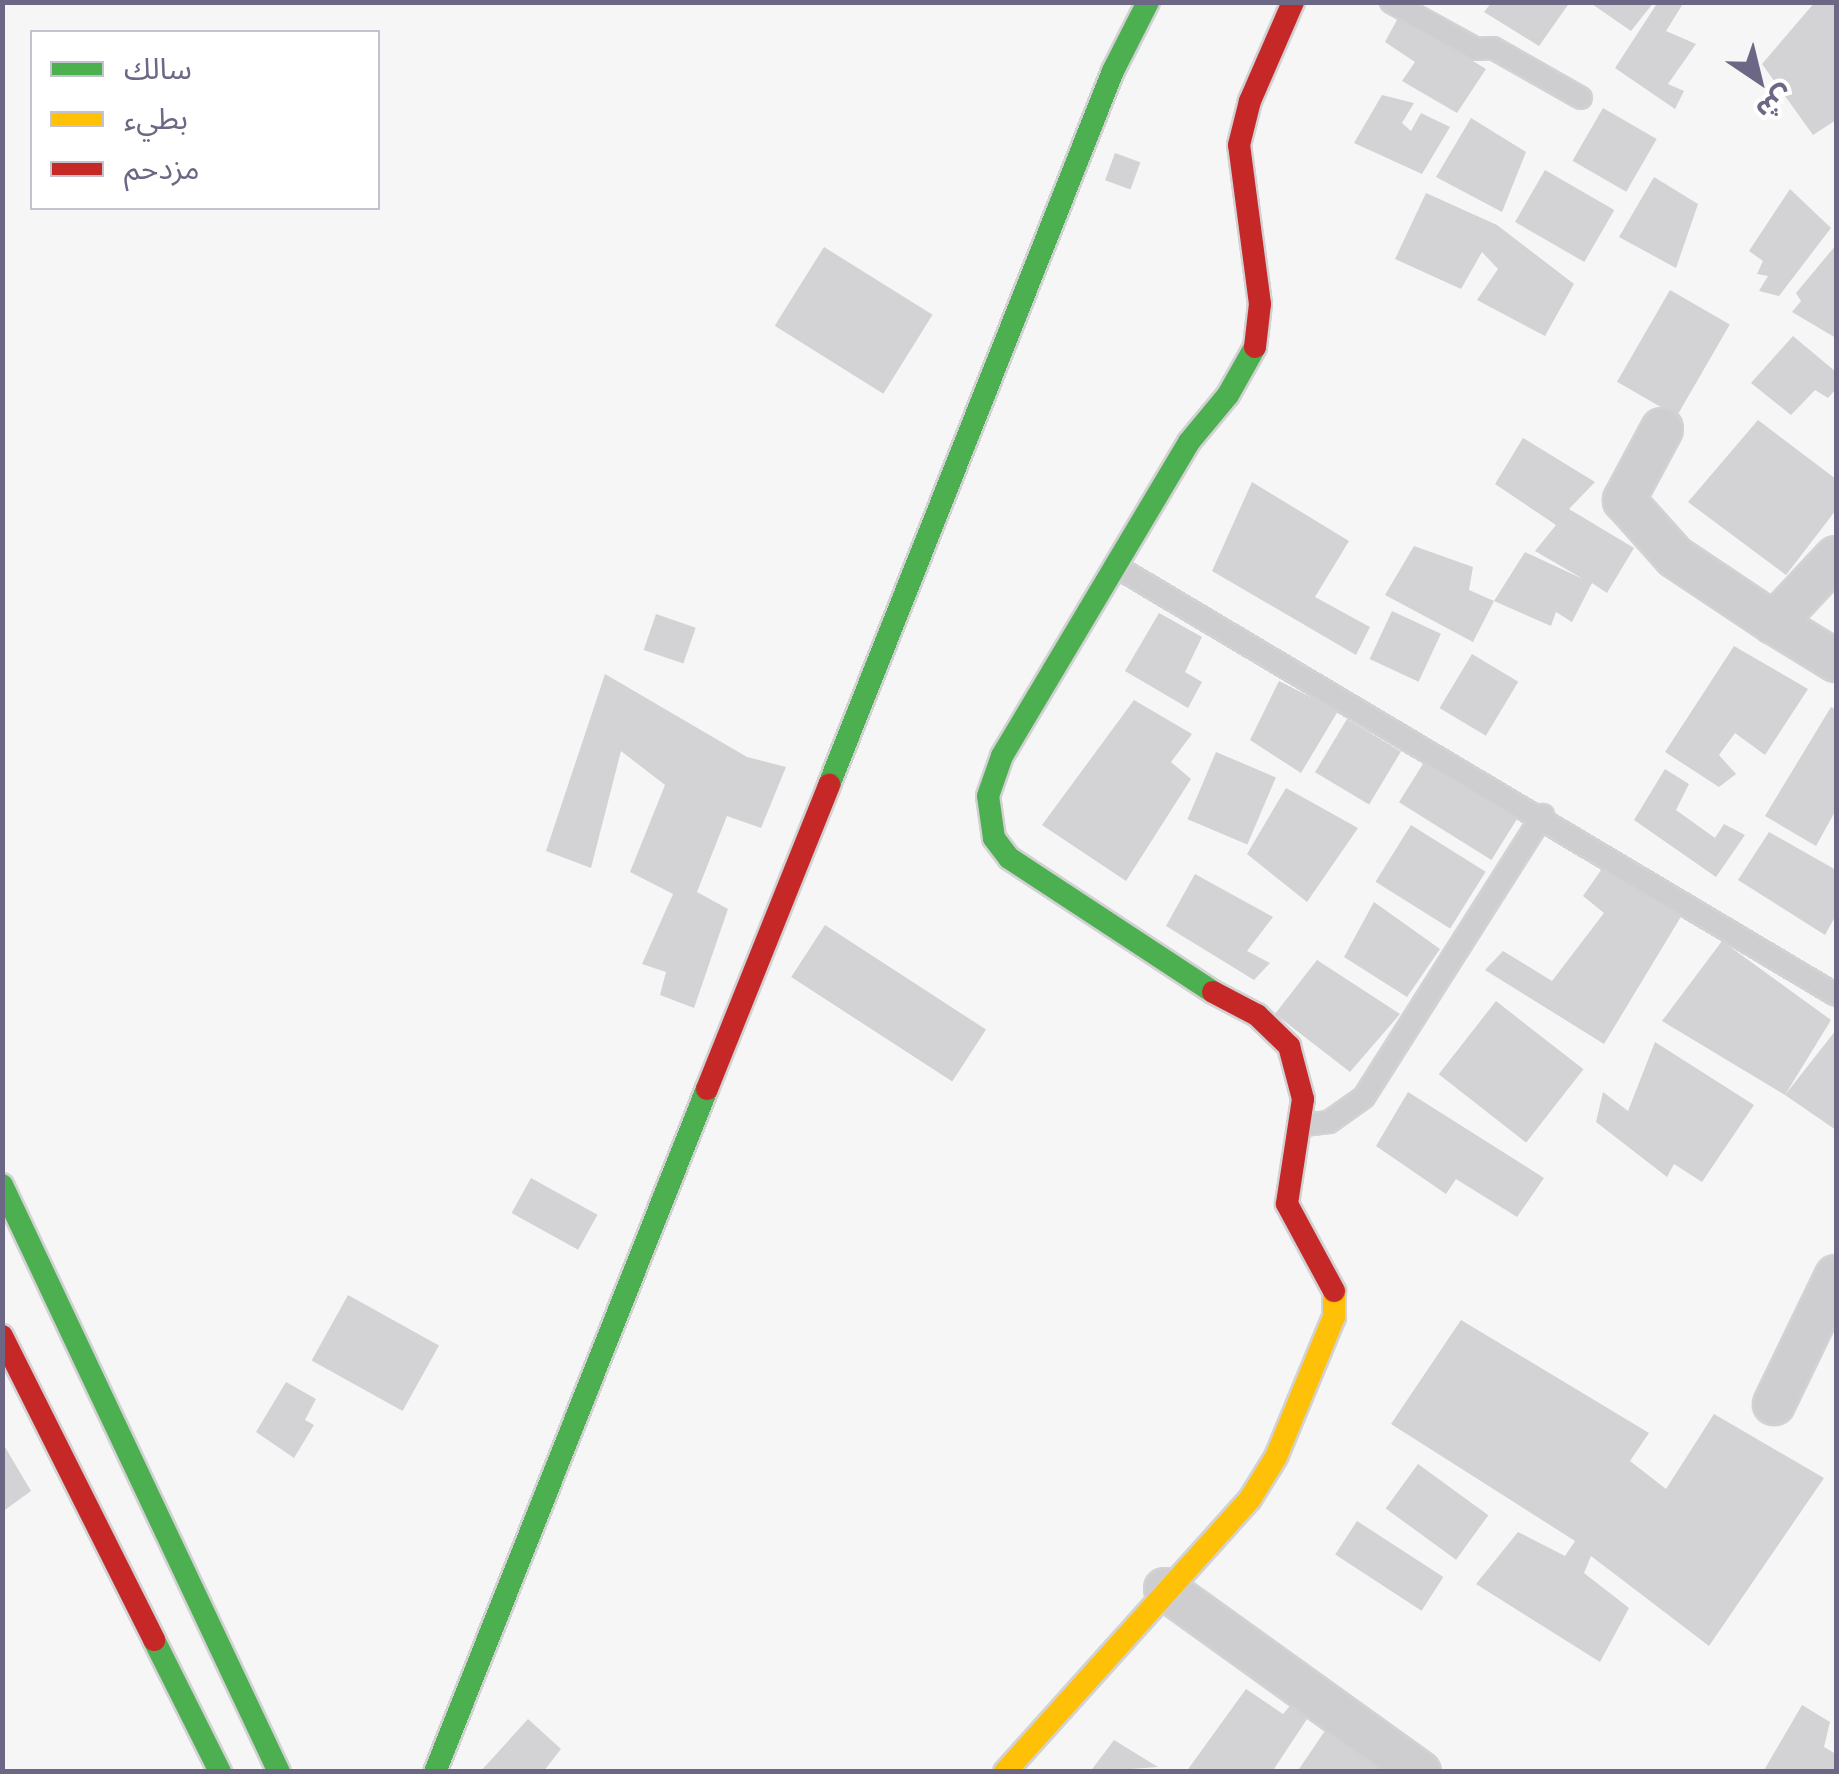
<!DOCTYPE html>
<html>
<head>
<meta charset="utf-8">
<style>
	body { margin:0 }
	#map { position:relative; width:1839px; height:1774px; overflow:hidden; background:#f5f6f5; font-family:Barlow,"Noto Sans Arabic",sans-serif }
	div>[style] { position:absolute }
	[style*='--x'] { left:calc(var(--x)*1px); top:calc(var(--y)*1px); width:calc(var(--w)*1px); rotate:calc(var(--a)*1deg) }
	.building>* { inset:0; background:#d3d3d5; transform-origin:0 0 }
	.roads { filter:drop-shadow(2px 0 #d2d2d4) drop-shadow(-2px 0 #d2d2d4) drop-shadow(0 2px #d2d2d4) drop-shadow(0 -2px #d2d2d4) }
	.lane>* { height:20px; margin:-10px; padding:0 10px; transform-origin:10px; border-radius:10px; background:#ceced0 }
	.street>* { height:40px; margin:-20px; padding:0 20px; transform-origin:20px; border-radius:20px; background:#ceced0 }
	.fast>* { height:22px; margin:-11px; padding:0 11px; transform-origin:11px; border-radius:11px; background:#4caf50 }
	.slow>* { height:22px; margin:-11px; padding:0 11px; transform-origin:11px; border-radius:11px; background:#ffc107 }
	.jam>* { height:22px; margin:-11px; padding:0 11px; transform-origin:11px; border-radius:11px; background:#c62828 }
	span { translate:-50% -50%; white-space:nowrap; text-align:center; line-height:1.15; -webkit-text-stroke:10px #fff; paint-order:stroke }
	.frame { position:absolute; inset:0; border:5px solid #6c6784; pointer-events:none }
	.legend { position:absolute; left:30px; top:30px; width:350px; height:180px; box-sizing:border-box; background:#fff; border:2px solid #c4c2ce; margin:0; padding:12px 18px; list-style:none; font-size:30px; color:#6c6784 }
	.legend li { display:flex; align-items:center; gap:20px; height:50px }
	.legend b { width:50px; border:2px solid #c4c2ce }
	.north { position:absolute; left:1709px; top:30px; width:100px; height:100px; -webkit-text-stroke:8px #fff; paint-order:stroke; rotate:145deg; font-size:28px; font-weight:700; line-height:40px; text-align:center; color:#6c6784 }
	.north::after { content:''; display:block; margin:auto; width:35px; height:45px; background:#6c6784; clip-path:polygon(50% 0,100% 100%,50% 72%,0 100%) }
</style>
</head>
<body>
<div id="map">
	<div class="building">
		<div style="clip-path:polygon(1492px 2px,1570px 2px,1539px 46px,1484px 12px)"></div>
		<div style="clip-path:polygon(1589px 2px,1654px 2px,1631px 31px)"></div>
		<div style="clip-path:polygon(1658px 2px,1684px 2px,1666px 31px,1696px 44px,1668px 84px,1684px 91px,1675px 109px,1615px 68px)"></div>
		<div style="clip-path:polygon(1815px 2px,1836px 2px,1836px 120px,1813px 135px,1762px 64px)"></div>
		<div style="clip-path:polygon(1399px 16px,1486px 69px,1457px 113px,1402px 81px,1415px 62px,1385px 42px)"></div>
		<div style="clip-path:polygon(1382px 95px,1414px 103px,1402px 123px,1411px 131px,1421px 113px,1450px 127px,1422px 174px,1354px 143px)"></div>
		<div style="left:1603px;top:108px;width:62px;height:61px;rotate:30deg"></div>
		<div style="clip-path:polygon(1471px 118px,1526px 152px,1502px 212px,1436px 177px)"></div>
		<div style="left:1115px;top:153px;width:27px;height:29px;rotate:20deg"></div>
		<div style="left:1545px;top:170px;width:80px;height:60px;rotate:30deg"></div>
		<div style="clip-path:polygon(1654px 177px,1698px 204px,1676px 268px,1619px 237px)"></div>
		<div style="clip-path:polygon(1790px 189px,1831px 228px,1779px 296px,1759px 291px,1768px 276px,1757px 274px,1763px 261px,1749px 251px)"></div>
		<div style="clip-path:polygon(1426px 193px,1497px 225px,1574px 284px,1545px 336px,1477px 300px,1498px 269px,1482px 252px,1461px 289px,1395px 259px)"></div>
		<div style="clip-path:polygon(1836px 245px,1836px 338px,1792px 312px,1801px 301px,1796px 293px)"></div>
		<div style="left:824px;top:247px;width:128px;height:93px;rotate:32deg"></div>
		<div style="left:1670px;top:290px;width:69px;height:106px;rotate:30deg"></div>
		<div style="clip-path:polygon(1793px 336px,1836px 372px,1836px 389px,1828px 398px,1815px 390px,1791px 415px,1751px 383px)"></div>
		<div style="clip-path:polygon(1758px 420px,1836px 479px,1836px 510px,1786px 575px,1688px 502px)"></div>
		<div style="clip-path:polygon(1523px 438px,1595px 482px,1569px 509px,1634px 548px,1607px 593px,1592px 583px,1572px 622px,1556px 612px,1551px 626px,1494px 601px,1525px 552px,1583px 579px,1535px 551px,1556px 525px,1495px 484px)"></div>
		<div style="clip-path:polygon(1252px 482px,1349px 541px,1315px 597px,1370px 627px,1356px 655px,1212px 571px)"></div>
		<div style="clip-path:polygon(1414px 546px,1473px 567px,1469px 590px,1494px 601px,1473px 642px,1385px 595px)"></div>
		<div style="left:1392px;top:611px;width:54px;height:53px;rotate:25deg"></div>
		<div style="clip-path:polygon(1159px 613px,1202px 637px,1185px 672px,1202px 682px,1188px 708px,1125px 671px)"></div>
		<div style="left:656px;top:614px;width:42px;height:38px;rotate:19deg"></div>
		<div style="clip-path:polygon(1734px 646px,1808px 689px,1765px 755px,1735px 733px,1719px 755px,1736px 774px,1719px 787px,1665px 752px)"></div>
		<div style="left:1472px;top:654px;width:54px;height:63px;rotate:31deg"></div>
		<div style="clip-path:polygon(605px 674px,747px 757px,786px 767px,761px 828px,727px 816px,697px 892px,728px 909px,694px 1008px,660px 995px,666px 972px,642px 964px,673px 894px,630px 872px,665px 785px,621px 751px,591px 868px,546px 851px)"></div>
		<div style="clip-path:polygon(1279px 681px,1338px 711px,1301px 773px,1250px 740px)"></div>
		<div style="clip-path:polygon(1134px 700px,1192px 734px,1171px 762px,1191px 779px,1126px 881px,1042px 825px)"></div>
		<div style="clip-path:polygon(1831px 707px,1836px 710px,1836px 810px,1816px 846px,1765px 816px)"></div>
		<div style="left:1347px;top:719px;width:63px;height:62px;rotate:31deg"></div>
		<div style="left:1216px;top:752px;width:65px;height:73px;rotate:23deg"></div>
		<div style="left:1426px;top:759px;width:109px;height:51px;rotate:32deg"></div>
		<div style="clip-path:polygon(1665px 769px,1689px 784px,1676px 810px,1715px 838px,1724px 824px,1745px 835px,1716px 877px,1634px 820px)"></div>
		<div style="clip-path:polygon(1286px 788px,1358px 828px,1307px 902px,1247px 854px)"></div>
		<div style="left:1411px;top:825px;width:88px;height:67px;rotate:32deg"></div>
		<div style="clip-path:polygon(1769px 832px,1836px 870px,1836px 915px,1825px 935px,1738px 880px)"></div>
		<div style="clip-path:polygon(1608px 860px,1685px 910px,1604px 1044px,1485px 970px,1503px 951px,1552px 981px,1604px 913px,1583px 896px)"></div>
		<div style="clip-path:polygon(1195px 874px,1273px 917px,1247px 951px,1270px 963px,1254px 980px,1166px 926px)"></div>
		<div style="clip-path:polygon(1374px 902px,1440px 949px,1407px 997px,1344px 957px)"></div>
		<div style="left:825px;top:925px;width:192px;height:62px;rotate:33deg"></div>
		<div style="clip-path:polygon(1722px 941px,1831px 1020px,1785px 1095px,1662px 1021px)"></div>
		<div style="clip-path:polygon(1317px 960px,1400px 1014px,1350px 1072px,1275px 1014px)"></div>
		<div style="left:1496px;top:1001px;width:111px;height:93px;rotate:38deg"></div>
		<div style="clip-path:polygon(1836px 1030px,1836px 1130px,1785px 1095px)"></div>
		<div style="clip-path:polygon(1655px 1042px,1754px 1105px,1702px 1182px,1674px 1164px,1667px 1177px,1596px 1122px,1603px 1092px,1628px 1111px)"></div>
		<div style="clip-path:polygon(1408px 1092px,1544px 1178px,1517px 1217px,1456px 1179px,1446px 1194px,1376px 1146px)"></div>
		<div style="left:531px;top:1178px;width:76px;height:40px;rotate:29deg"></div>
		<div style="left:348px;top:1295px;width:104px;height:75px;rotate:29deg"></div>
		<div style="clip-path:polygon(1461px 1320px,1649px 1433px,1630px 1461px,1666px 1489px,1714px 1414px,1824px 1478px,1709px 1646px,1591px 1556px,1584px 1573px,1629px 1608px,1600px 1662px,1476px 1584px,1518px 1532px,1565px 1556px,1575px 1541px,1391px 1424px)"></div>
		<div style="clip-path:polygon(286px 1382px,316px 1399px,305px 1420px,314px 1425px,294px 1458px,256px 1432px)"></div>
		<div style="clip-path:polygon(2px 1442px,31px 1491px,2px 1512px)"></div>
		<div style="left:1418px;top:1464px;width:87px;height:55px;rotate:36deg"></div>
		<div style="left:1357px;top:1521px;width:103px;height:40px;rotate:33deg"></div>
		<div style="clip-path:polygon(1246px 1689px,1283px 1714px,1300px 1694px,1315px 1707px,1272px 1772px,1186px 1772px)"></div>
		<div style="clip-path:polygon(1802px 1705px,1830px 1722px,1824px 1747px,1836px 1754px,1836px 1772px,1763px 1772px)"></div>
		<div style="clip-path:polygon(528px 1719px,561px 1749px,543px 1772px,480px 1772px)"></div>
		<div style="clip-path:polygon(1333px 1719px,1392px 1772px,1297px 1772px)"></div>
		<div style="clip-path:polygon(1114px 1740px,1158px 1767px,1090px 1772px)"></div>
	</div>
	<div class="roads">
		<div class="lane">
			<div style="--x:1391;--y:2;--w:97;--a:28.9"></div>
			<div style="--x:1476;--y:49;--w:17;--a:-3"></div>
			<div style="--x:1493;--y:48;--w:101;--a:29.6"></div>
			<div style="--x:1117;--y:567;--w:837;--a:30.76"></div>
			<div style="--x:1304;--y:1125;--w:25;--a:-7"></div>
			<div style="--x:1329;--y:1122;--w:43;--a:-35.5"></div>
			<div style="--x:1364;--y:1097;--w:334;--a:-57.6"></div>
		</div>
		<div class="street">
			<div style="--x:1662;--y:429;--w:81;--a:118.2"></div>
			<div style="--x:1624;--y:500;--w:76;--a:48.2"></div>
			<div style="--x:1675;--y:557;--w:119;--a:33.7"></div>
			<div style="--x:1836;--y:557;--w:91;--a:133.2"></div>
			<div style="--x:1774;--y:623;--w:73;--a:31.5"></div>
			<div style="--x:1774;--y:1404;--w:142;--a:-64.2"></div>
			<div style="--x:1165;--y:1589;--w:314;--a:35.7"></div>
		</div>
		<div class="fast">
			<div style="--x:829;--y:785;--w:768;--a:-68.31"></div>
			<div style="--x:1113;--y:71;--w:77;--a:-63.1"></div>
			<div style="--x:1213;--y:992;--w:244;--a:-146.7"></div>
			<div style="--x:1009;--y:858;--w:25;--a:-127"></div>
			<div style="--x:994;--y:838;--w:42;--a:-98.1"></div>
			<div style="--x:988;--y:796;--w:42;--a:-70.7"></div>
			<div style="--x:1002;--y:756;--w:365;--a:-59.2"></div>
			<div style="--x:1189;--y:442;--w:61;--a:-50.3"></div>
			<div style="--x:1228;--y:395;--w:55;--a:-60.6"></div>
			<div style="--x:2;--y:1185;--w:649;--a:64.74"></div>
			<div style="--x:154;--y:1640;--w:148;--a:63.4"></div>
			<div style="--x:435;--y:1772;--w:735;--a:-68.29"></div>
		</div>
		<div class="slow">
			<div style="--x:1005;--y:1772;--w:367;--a:-48.1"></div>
			<div style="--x:1250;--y:1499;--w:49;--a:-58.2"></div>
			<div style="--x:1276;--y:1457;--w:152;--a:-67.5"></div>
			<div style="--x:1334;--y:1317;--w:26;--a:-90"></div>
		</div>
		<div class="jam">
			<div style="--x:1255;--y:347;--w:43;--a:-83.4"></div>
			<div style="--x:1260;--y:304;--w:160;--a:-97.5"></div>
			<div style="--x:1239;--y:145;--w:45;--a:-76"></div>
			<div style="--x:1250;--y:101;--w:108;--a:-66.5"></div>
			<div style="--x:1213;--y:992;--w:50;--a:27.6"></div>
			<div style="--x:1257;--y:1015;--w:45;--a:44.1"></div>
			<div style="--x:1289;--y:1046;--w:55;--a:75.2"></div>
			<div style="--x:1303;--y:1099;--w:106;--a:98.7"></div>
			<div style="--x:1287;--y:1204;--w:99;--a:61.6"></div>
			<div style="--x:707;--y:1089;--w:328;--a:-68.1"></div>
			<div style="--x:2;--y:1336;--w:340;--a:63.4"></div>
		</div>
	</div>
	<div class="frame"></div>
	<ul class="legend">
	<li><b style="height:12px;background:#4caf50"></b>سالك</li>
	<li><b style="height:12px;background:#ffc107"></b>بطيء</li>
	<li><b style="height:12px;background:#c62828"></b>مزدحم</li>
	</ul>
	<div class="north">ش</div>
</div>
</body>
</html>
